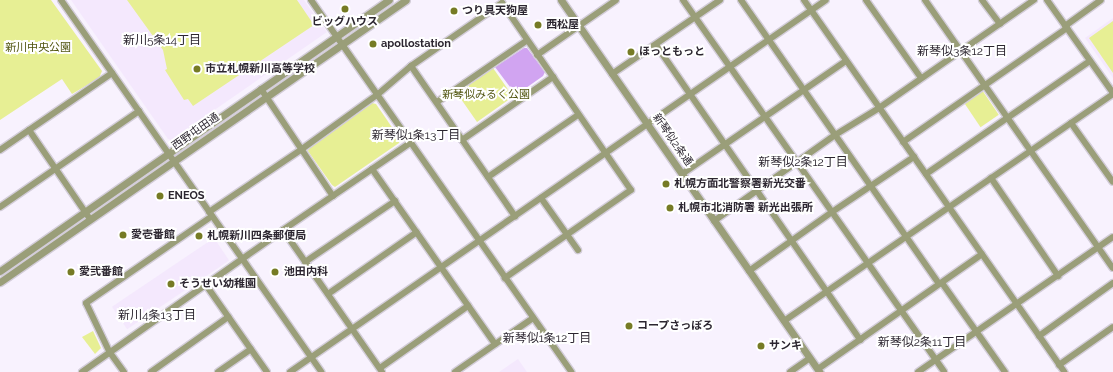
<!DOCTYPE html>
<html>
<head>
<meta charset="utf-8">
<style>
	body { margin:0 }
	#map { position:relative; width:1113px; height:372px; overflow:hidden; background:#f8f2fe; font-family:Raleway,"Noto Sans JP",sans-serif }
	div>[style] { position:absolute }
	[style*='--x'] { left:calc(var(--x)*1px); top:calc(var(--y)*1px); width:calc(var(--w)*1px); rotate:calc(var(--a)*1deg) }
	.built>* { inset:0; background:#f4e8fd; transform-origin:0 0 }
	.green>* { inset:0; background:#e7ef94; transform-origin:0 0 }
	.water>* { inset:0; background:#d1a4f1 }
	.roads { filter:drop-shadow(1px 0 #d3cdd9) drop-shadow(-1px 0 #d3cdd9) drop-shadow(0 1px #d3cdd9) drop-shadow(0 -1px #d3cdd9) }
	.minor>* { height:6px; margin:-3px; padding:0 3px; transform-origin:3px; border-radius:3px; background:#9a9e79 }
	.tertiary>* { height:7px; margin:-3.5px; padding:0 3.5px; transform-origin:3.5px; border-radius:3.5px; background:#9a9e79 }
	.dots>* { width:11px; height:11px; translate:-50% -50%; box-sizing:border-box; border:2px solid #fff; border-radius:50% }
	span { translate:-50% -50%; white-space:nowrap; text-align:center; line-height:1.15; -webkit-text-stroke:4px #fff; paint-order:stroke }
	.poi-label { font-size:11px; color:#2c2630; font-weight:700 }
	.left { translate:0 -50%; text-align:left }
	.park-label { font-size:11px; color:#515510 }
	.street-label { font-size:11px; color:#2c2630 }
	.neighbourhood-label { font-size:12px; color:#2c2630 }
</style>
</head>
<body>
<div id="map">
	<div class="built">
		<div style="clip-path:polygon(71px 0,304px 0,327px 32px,171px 140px,168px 139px)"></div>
		<div style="clip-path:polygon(1113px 18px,1113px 78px,1085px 38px)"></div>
		<div style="left:214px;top:238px;width:27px;height:123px;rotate:56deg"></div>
		<div style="clip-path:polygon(518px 359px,527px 372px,499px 372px)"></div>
	</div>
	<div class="green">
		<div style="clip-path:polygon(0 0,51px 0,102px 71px,99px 78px,72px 94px,62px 79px,0 120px)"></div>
		<div style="clip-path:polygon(127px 0,297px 0,314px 25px,193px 106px,188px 99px,184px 100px,165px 70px,167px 69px,163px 50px)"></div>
		<div style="clip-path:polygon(1113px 21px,1113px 73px,1089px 38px)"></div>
		<div style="left:493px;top:68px;width:35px;height:44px;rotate:55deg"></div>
		<div style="left:982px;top:90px;width:30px;height:22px;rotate:56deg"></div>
		<div style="clip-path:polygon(372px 103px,376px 104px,400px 139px,399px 143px,335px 187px,332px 185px,308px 151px,309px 148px)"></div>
		<div style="clip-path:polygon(93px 331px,101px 348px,95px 354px,82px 337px)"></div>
	</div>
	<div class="water">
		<div style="clip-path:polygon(524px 48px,527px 48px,545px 72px,543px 76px,516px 95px,495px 67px)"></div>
	</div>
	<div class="roads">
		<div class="minor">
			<div style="--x:61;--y:0;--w:454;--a:55"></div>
			<div style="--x:311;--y:0;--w:454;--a:55"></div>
			<div style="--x:683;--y:0;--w:454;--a:54.9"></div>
			<div style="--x:741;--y:0;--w:346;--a:55.1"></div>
			<div style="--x:804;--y:0;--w:454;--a:55"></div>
			<div style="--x:866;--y:0;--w:95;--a:54.8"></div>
			<div style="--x:925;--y:0;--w:327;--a:55"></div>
			<div style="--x:982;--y:0;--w:30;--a:53"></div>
			<div style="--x:1047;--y:0;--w:114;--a:54.6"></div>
			<div style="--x:1065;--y:26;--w:44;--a:-35.8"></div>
			<div style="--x:656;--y:45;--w:359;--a:55.3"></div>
			<div style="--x:537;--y:55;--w:96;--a:-34.8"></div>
			<div style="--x:411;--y:66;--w:183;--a:55.3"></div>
			<div style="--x:612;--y:74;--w:131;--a:-34.4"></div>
			<div style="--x:261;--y:89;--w:129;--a:56.1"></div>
			<div style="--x:437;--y:102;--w:108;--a:-34.4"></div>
			<div style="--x:1071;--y:123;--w:72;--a:54.6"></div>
			<div style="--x:29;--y:130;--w:108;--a:55.6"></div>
			<div style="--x:462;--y:140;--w:111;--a:-34.7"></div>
			<div style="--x:903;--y:142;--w:200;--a:-34.8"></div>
			<div style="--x:0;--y:150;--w:136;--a:-34.5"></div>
			<div style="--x:372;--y:169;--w:214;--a:54.9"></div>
			<div style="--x:682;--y:174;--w:199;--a:-34.6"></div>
			<div style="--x:926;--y:174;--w:199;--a:-34.6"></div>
			<div style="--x:488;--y:177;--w:109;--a:-34.6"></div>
			<div style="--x:991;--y:178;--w:119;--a:55.6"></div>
			<div style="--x:541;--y:198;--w:64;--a:54.6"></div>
			<div style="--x:0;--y:207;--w:169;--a:-34.6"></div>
			<div style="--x:209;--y:212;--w:112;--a:-34.1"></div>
			<div style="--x:302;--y:149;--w:92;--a:-35.8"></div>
			<div style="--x:377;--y:95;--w:45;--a:-40.5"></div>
			<div style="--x:411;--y:66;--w:111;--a:-34.7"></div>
			<div style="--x:502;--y:3;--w:227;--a:55.4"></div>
			<div style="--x:631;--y:190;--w:154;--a:145.1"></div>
			<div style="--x:714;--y:221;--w:148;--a:-35.4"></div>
			<div style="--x:835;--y:135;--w:52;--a:-31.5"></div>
			<div style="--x:879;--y:108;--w:189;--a:-34.9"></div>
			<div style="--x:283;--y:230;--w:173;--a:55.1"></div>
			<div style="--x:305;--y:262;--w:109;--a:-34.1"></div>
			<div style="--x:749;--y:271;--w:102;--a:-35.4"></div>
			<div style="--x:832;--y:212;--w:99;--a:-33.9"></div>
			<div style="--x:942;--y:283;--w:109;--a:54.7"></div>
			<div style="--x:206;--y:285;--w:106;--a:55"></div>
			<div style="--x:328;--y:294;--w:108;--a:-34.9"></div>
			<div style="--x:784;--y:321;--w:400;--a:-34.6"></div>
			<div style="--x:1039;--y:336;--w:91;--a:-35.6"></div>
			<div style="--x:1059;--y:365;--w:66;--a:-35.1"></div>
			<div style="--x:380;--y:368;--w:108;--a:-35.2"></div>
			<div style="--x:818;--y:369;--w:200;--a:-35"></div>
			<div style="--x:82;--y:372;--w:246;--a:-35.2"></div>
			<div style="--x:283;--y:230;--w:154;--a:-34.4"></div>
			<div style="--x:124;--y:372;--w:24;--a:-126"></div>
			<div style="--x:110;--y:353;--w:55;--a:-115.6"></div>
			<div style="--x:86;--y:303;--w:153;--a:-34.6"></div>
			<div style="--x:151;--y:372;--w:95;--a:-35.5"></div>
			<div style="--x:218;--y:372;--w:40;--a:-34.9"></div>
			<div style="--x:290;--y:372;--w:652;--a:-34.76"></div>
			<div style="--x:455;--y:372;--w:95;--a:-34.7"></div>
			<div style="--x:790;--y:372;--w:24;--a:-35"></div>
			<div style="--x:918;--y:372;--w:237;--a:-34.7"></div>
		</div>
		<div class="tertiary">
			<div style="--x:561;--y:0;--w:453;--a:55.2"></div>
			<div style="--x:0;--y:271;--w:474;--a:-34.9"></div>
			<div style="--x:0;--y:282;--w:494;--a:-34.8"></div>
		</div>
	</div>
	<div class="dots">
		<div style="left:345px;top:9px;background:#767b25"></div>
		<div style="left:454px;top:11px;background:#767b25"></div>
		<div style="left:538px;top:25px;background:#767b25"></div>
		<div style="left:373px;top:44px;background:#767b25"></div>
		<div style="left:631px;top:52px;background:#767b25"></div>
		<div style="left:197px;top:69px;background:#767b25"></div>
		<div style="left:666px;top:184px;background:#767b25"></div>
		<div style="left:160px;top:196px;background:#767b25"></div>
		<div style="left:670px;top:208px;background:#767b25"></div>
		<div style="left:123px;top:235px;background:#767b25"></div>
		<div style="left:199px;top:236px;background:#767b25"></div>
		<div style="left:71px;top:272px;background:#767b25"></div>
		<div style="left:275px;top:272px;background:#767b25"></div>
		<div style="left:171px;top:284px;background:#767b25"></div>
		<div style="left:629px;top:326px;background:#767b25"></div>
		<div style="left:761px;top:346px;background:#767b25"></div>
	</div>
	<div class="poi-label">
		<span class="left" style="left:462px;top:11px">つり具天狗屋</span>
		<span style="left:345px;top:22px">ビッグハウス</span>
		<span class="left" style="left:546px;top:25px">西松屋</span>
		<span class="left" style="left:381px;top:44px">apollostation</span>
		<span class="left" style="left:639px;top:52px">ほっともっと</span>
		<span class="left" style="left:205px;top:69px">市立札幌新川高等学校</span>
		<span class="left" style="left:674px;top:184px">札幌方面北警察署新光交番</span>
		<span class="left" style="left:168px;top:196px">ENEOS</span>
		<span class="left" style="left:678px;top:208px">札幌市北消防署 新光出張所</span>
		<span class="left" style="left:131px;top:235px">愛壱番館</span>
		<span class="left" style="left:207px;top:236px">札幌新川四条郵便局</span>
		<span class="left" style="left:79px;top:272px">愛弐番館</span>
		<span class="left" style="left:284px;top:272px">池田内科</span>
		<span class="left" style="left:179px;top:284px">そうせい幼稚園</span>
		<span class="left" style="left:637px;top:326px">コープさっぽろ</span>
		<span class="left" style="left:769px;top:346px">サンキ</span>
	</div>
	<div class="park-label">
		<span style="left:38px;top:48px">新川中央公園</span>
		<span style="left:486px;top:95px">新琴似みるく公園</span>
	</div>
	<div class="street-label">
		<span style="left:196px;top:132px;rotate:-35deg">西野屯田通</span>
		<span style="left:672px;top:140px;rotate:55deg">新琴似2条通</span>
	</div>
	<div class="neighbourhood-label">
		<span style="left:162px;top:41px">新川5条14丁目</span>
		<span style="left:962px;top:52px">新琴似3条12丁目</span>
		<span style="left:416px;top:136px">新琴似1条13丁目</span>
		<span style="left:803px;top:163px">新琴似2条12丁目</span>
		<span style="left:157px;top:316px">新川4条13丁目</span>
		<span style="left:547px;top:339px">新琴似1条12丁目</span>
		<span style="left:922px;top:343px">新琴似2条11丁目</span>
	</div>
</div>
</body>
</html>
